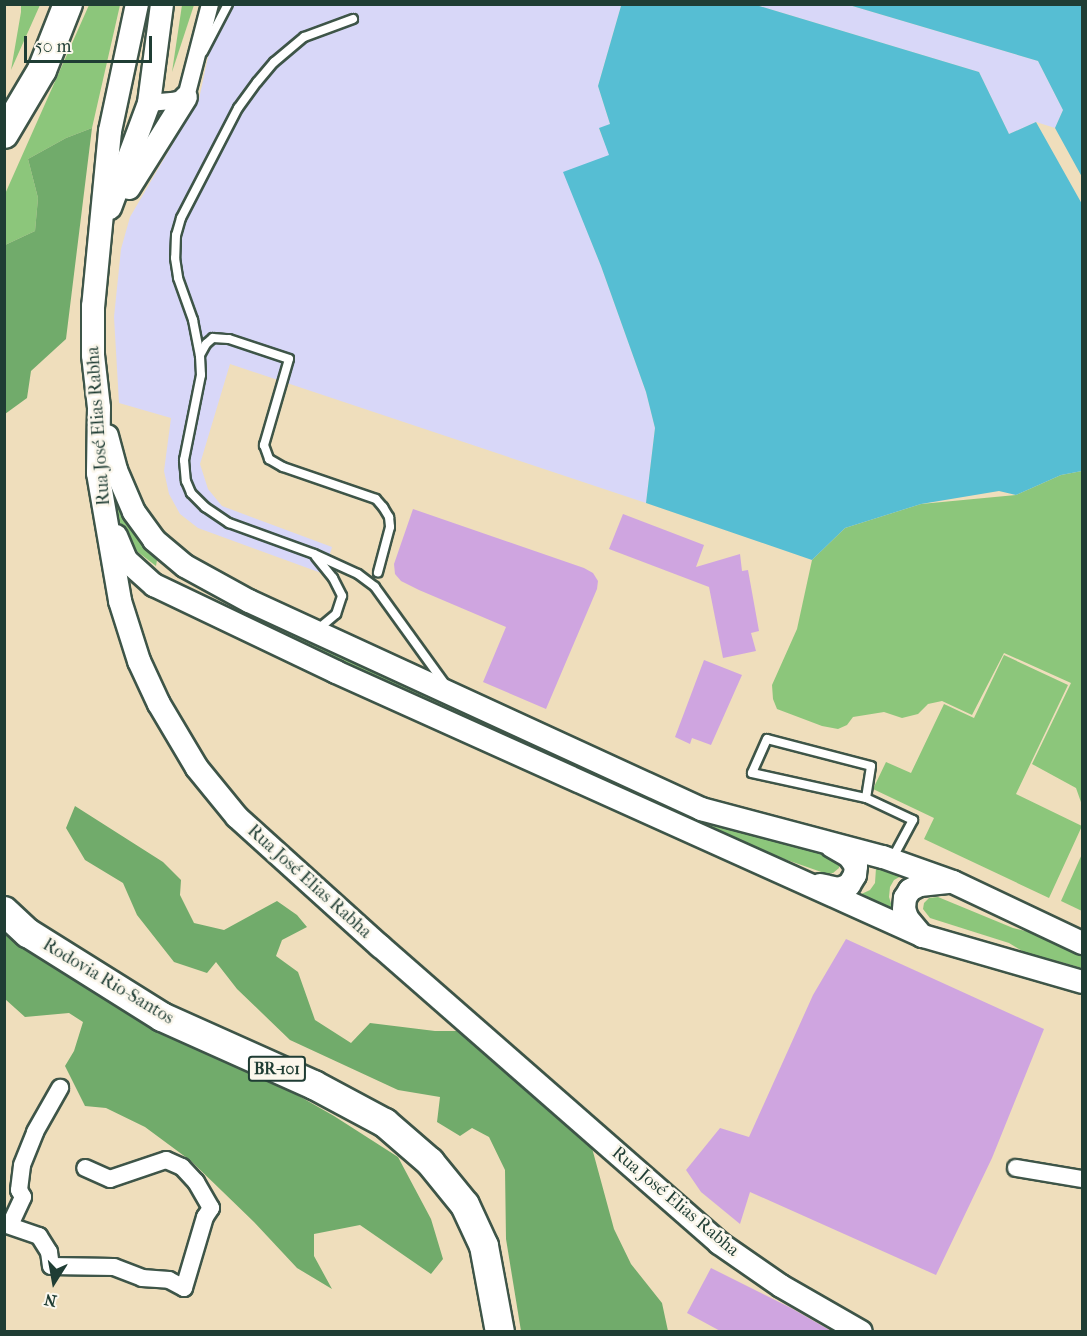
<!DOCTYPE html>
<meta charset="utf-8">
<style>
body{margin:0}
#map{position:relative;width:1087px;height:1336px;overflow:hidden;background:#efdebc;font-family:"IM FELL French Canon",serif}
div>[style]{position:absolute}
[style*='--x']{left:calc(var(--x)*1px);top:calc(var(--y)*1px);width:calc(var(--w)*1px);rotate:calc(var(--a)*1deg)}
.built>*{inset:0;background:#d8d7f8}
.green>*{inset:0;background:#8cc67b}
.forest>*{inset:0;background:#71ab6b}
.water>*{inset:0;background:#56bed3}
.building>*{inset:0;background:#cfa5e0}
.roads{filter:drop-shadow(2px 0 #3e5548) drop-shadow(-2px 0 #3e5548) drop-shadow(0 2px #3e5548) drop-shadow(0 -2px #3e5548)}
.lane>*{height:8px;margin:-4px;padding:0 4px;transform-origin:4px;border-radius:4px;background:#fff}
.street>*{height:16px;margin:-8px;padding:0 8px;transform-origin:8px;border-radius:8px;background:#fff}
.secondary>*{height:22px;margin:-11px;padding:0 11px;transform-origin:11px;border-radius:11px;background:#fff}
.highway>*{height:28px;margin:-14px;padding:0 14px;transform-origin:14px;border-radius:14px;background:#fff}
span{translate:-50% -50%;white-space:nowrap;text-align:center;line-height:1.15;-webkit-text-stroke:5px #fbf7ec;paint-order:stroke}
.shield-label span{padding:2px 4px;background:#fbf7ec;border:2px solid;border-radius:4px;-webkit-text-stroke-width:0}
.shield-label{font-size:16px;color:#1f3d34;font-weight:700}
.street-label{font-size:18px;color:#1f3d34}
.frame{position:absolute;inset:0;border:6px solid #1f3d34;pointer-events:none}
.north{position:absolute;left:24px;top:1252px;width:60px;height:60px;-webkit-text-stroke:4px #fbf7ec;paint-order:stroke;rotate:191deg;font-size:16px;font-weight:700;line-height:24px;text-align:center;color:#1f3d34}
.north::after{content:'';display:block;margin:auto;width:21px;height:27px;background:#1f3d34;clip-path:polygon(50% 0,100% 100%,50% 72%,0 100%)}
.scale{position:absolute;left:24px;top:36px;width:128px;height:27px;box-sizing:border-box;border:3px solid #1f3d34;border-top:0;padding-left:8px;font-size:18px;line-height:21px;white-space:nowrap;color:#1f3d34;-webkit-text-stroke:4px #fbf7ec;paint-order:stroke}
</style>
<div id="map">
<div class="built">
<i style="clip-path:polygon(219px 5px,624px 5px,621px 6px,598px 86px,610px 124px,599px 129px,610px 155px,564px 173px,601px 266px,646px 392px,655px 428px,646px 503px,230px 364px,200px 464px,208px 489px,222px 506px,332px 547px,324px 574px,198px 528px,180px 514px,169px 494px,164px 471px,171px 418px,119px 403px,114px 317px,121px 249px,130px 217px,199px 99px)"></i>
<i style="clip-path:polygon(756px 5px,849px 5px,1038px 61px,1063px 110px,1055px 128px,1036px 122px,1009px 134px,979px 72px)"></i>
</div>
<div class="green">
<i style="clip-path:polygon(21px 5px,40px 5px,11px 70px,21px 12px)"></i>
<i style="clip-path:polygon(89px 5px,120px 5px,92px 128px,66px 138px,28px 159px,38px 198px,35px 231px,5px 245px,5px 194px)"></i>
<i style="clip-path:polygon(182px 5px,194px 5px,172px 72px)"></i>
<i style="clip-path:polygon(1082px 471px,1082px 805px,1076px 788px,1032px 764px,1071px 683px,1004px 653px,972px 715px,942px 701px,928px 704px,918px 714px,902px 718px,884px 712px,853px 717px,847px 725px,838px 729px,822px 726px,777px 709px,773px 699px,772px 685px,797px 629px,812px 560px,845px 528px,921px 504px,1016px 495px,1061px 475px)"></i>
<i style="clip-path:polygon(108px 473px,146px 547px,157px 560px,156px 566px,134px 549px,116px 515px)"></i>
<i style="clip-path:polygon(277px 631px,301px 635px,737px 829px,833px 856px,839px 861px,839px 868px,833px 873px,827px 874px,733px 841px)"></i>
<i style="clip-path:polygon(1004px 655px,1068px 685px,1016px 794px,1082px 826px,1049px 898px,924px 839px,934px 818px,873px 789px,886px 762px,911px 773px,944px 704px,974px 718px)"></i>
<i style="clip-path:polygon(1082px 854px,1082px 911px,1061px 901px)"></i>
<i style="clip-path:polygon(870px 859px,903px 875px,894px 880px,890px 887px,889px 897px,894px 913px,857px 896px,870px 890px,875px 883px,876px 868px)"></i>
<i style="clip-path:polygon(938px 897px,1013px 928px,1054px 938px,1082px 950px,1082px 968px,1024px 952px,1009px 943px,930px 918px,923px 909px,924px 903px,929px 898px)"></i>
</div>
<div class="forest">
<i style="clip-path:polygon(92px 128px,66px 339px,31px 371px,27px 398px,5px 414px,5px 245px,35px 231px,38px 198px,28px 159px,66px 138px)"></i>
<i style="clip-path:polygon(75px 806px,163px 862px,181px 880px,180px 895px,194px 923px,224px 930px,277px 901px,297px 915px,307px 927px,282px 940px,276px 956px,298px 972px,315px 1020px,351px 1043px,370px 1023px,435px 1031px,457px 1031px,589px 1137px,614px 1229px,631px 1264px,662px 1303px,668px 1331px,521px 1331px,506px 1239px,505px 1170px,489px 1137px,472px 1128px,460px 1136px,437px 1122px,440px 1097px,398px 1090px,290px 1040px,237px 989px,216px 962px,207px 973px,174px 962px,137px 915px,123px 883px,85px 860px,66px 828px)"></i>
<i style="clip-path:polygon(5px 935px,26px 942px,243px 1064px,334px 1116px,398px 1157px,431px 1219px,443px 1259px,431px 1274px,360px 1225px,314px 1234px,314px 1256px,332px 1289px,297px 1268px,254px 1222px,191px 1161px,145px 1127px,106px 1108px,85px 1106px,65px 1066px,74px 1051px,83px 1022px,69px 1013px,25px 1017px,5px 999px)"></i>
</div>
<div class="water">
<i style="clip-path:polygon(624px 4px,756px 5px,979px 72px,1009px 134px,1036px 122px,1082px 204px,1082px 471px,1061px 475px,1016px 495px,999px 491px,921px 504px,845px 528px,812px 560px,646px 503px,655px 428px,646px 392px,601px 266px,563px 172px,609px 155px,599px 128px,610px 124px,598px 86px,621px 6px)"></i>
<i style="clip-path:polygon(849px 5px,1082px 5px,1082px 177px,1055px 128px,1063px 110px,1038px 61px)"></i>
</div>
<div class="building">
<i style="clip-path:polygon(413px 509px,584px 568px,593px 573px,598px 581px,597px 589px,546px 709px,483px 682px,506px 627px,419px 590px,401px 581px,395px 574px,394px 564px)"></i>
<i style="clip-path:polygon(623px 514px,704px 545px,696px 567px,740px 554px,742px 571px,748px 570px,759px 631px,751px 633px,756px 651px,723px 658px,709px 587px,609px 549px)"></i>
<i style="clip-path:polygon(704px 660px,742px 675px,711px 745px,692px 738px,690px 744px,675px 737px)"></i>
<i style="clip-path:polygon(846px 939px,1044px 1029px,992px 1158px,936px 1275px,750px 1192px,740px 1224px,701px 1192px,686px 1170px,720px 1128px,749px 1137px,813px 995px)"></i>
<i style="clip-path:polygon(711px 1268px,791px 1308px,833px 1332px,722px 1332px,687px 1313px)"></i>
</div>
<div class="roads">
<div class="lane">
<i style="--x:353;--y:19;--w:52;--a:159.8"></i>
<i style="--x:304;--y:37;--w:39;--a:140"></i>
<i style="--x:274;--y:62;--w:26;--a:130"></i>
<i style="--x:257;--y:82;--w:32;--a:126"></i>
<i style="--x:238;--y:108;--w:124;--a:117.4"></i>
<i style="--x:181;--y:218;--w:18;--a:106"></i>
<i style="--x:176;--y:235;--w:23;--a:92"></i>
<i style="--x:175;--y:258;--w:20;--a:81"></i>
<i style="--x:178;--y:278;--w:45;--a:70.3"></i>
<i style="--x:193;--y:320;--w:37;--a:79"></i>
<i style="--x:200;--y:356;--w:19;--a:87"></i>
<i style="--x:201;--y:375;--w:87;--a:101.3"></i>
<i style="--x:184;--y:460;--w:21;--a:85"></i>
<i style="--x:186;--y:481;--w:13;--a:67"></i>
<i style="--x:191;--y:493;--w:20;--a:45"></i>
<i style="--x:205;--y:507;--w:29;--a:34"></i>
<i style="--x:229;--y:523;--w:90;--a:20"></i>
<i style="--x:314;--y:554;--w:48;--a:24.4"></i>
<i style="--x:358;--y:574;--w:21;--a:37"></i>
<i style="--x:375;--y:587;--w:120;--a:54.2"></i>
<i style="--x:203;--y:52;--w:54;--a:-62.5"></i>
<i style="--x:200;--y:355;--w:13;--a:-61"></i>
<i style="--x:206;--y:344;--w:9;--a:-41"></i>
<i style="--x:213;--y:338;--w:16;--a:4"></i>
<i style="--x:229;--y:339;--w:63;--a:18.4"></i>
<i style="--x:289;--y:359;--w:90;--a:106.2"></i>
<i style="--x:264;--y:445;--w:15;--a:70"></i>
<i style="--x:269;--y:459;--w:16;--a:30"></i>
<i style="--x:283;--y:467;--w:98;--a:19"></i>
<i style="--x:376;--y:499;--w:11;--a:49"></i>
<i style="--x:383;--y:507;--w:12;--a:59"></i>
<i style="--x:389;--y:517;--w:10;--a:84"></i>
<i style="--x:390;--y:527;--w:47;--a:104.9"></i>
<i style="--x:316;--y:557;--w:27;--a:51"></i>
<i style="--x:333;--y:578;--w:20;--a:63"></i>
<i style="--x:342;--y:596;--w:19;--a:108"></i>
<i style="--x:336;--y:614;--w:25;--a:140"></i>
<i style="--x:866;--y:798;--w:32;--a:-81"></i>
<i style="--x:871;--y:766;--w:107;--a:-165.4"></i>
<i style="--x:767;--y:739;--w:37;--a:114"></i>
<i style="--x:752;--y:773;--w:117;--a:12.4"></i>
<i style="--x:866;--y:798;--w:52;--a:25.1"></i>
<i style="--x:913;--y:820;--w:44;--a:118.3"></i>
</div>
<div class="street">
<i style="--x:149;--y:103;--w:25;--a:-5"></i>
<i style="--x:174;--y:101;--w:13;--a:-18"></i>
<i style="--x:186;--y:97;--w:96;--a:-75.5"></i>
<i style="--x:1016;--y:1168;--w:67;--a:9.5"></i>
<i style="--x:4;--y:1224;--w:37;--a:19"></i>
<i style="--x:39;--y:1236;--w:19;--a:58"></i>
<i style="--x:49;--y:1252;--w:14;--a:82"></i>
<i style="--x:51;--y:1266;--w:63;--a:0.9"></i>
<i style="--x:114;--y:1267;--w:30;--a:21"></i>
<i style="--x:142;--y:1278;--w:27;--a:4"></i>
<i style="--x:169;--y:1280;--w:17;--a:28"></i>
<i style="--x:184;--y:1288;--w:74;--a:-73.5"></i>
<i style="--x:205;--y:1217;--w:11;--a:-56"></i>
<i style="--x:211;--y:1208;--w:30;--a:-120"></i>
<i style="--x:196;--y:1182;--w:21;--a:-133"></i>
<i style="--x:182;--y:1167;--w:17;--a:-156"></i>
<i style="--x:166;--y:1160;--w:59;--a:161.3"></i>
<i style="--x:110;--y:1179;--w:27;--a:-156"></i>
<i style="--x:10;--y:1225;--w:31;--a:-65"></i>
<i style="--x:23;--y:1197;--w:8;--a:-120"></i>
<i style="--x:19;--y:1190;--w:25;--a:-83"></i>
<i style="--x:22;--y:1165;--w:35;--a:-68"></i>
<i style="--x:35;--y:1132;--w:51;--a:-60.4"></i>
</div>
<div class="secondary">
<i style="--x:137;--y:4;--w:130;--a:102"></i>
<i style="--x:110;--y:131;--w:176;--a:95.5"></i>
<i style="--x:93;--y:306;--w:49;--a:90"></i>
<i style="--x:93;--y:355;--w:53;--a:83.5"></i>
<i style="--x:99;--y:408;--w:65;--a:90.9"></i>
<i style="--x:98;--y:473;--w:130;--a:80.2"></i>
<i style="--x:120;--y:601;--w:63;--a:72.4"></i>
<i style="--x:139;--y:661;--w:47;--a:65.1"></i>
<i style="--x:159;--y:704;--w:74;--a:59.3"></i>
<i style="--x:197;--y:768;--w:63;--a:50.8"></i>
<i style="--x:237;--y:817;--w:193;--a:42.1"></i>
<i style="--x:380;--y:946;--w:451;--a:41.2"></i>
<i style="--x:719;--y:1243;--w:75;--a:34.7"></i>
<i style="--x:781;--y:1286;--w:92;--a:29.9"></i>
<i style="--x:129;--y:188;--w:107;--a:-57.9"></i>
<i style="--x:110;--y:208;--w:112;--a:-69.6"></i>
<i style="--x:149;--y:103;--w:100;--a:-82.5"></i>
<i style="--x:107;--y:436;--w:35;--a:75"></i>
<i style="--x:116;--y:470;--w:46;--a:66.8"></i>
<i style="--x:134;--y:512;--w:34;--a:54"></i>
<i style="--x:154;--y:540;--w:40;--a:40"></i>
<i style="--x:185;--y:566;--w:73;--a:28.7"></i>
<i style="--x:249;--y:601;--w:498;--a:24.7"></i>
<i style="--x:701;--y:809;--w:188;--a:14.8"></i>
<i style="--x:883;--y:857;--w:74;--a:19.7"></i>
<i style="--x:953;--y:882;--w:143;--a:25.3"></i>
<i style="--x:116;--y:536;--w:26;--a:67"></i>
<i style="--x:126;--y:560;--w:38;--a:42"></i>
<i style="--x:154;--y:585;--w:202;--a:25.5"></i>
<i style="--x:336;--y:672;--w:644;--a:24.22"></i>
<i style="--x:923;--y:936;--w:166;--a:16.1"></i>
<i style="--x:820;--y:885;--w:19;--a:12"></i>
<i style="--x:839;--y:889;--w:11;--a:-22"></i>
<i style="--x:849;--y:885;--w:12;--a:-59"></i>
<i style="--x:855;--y:875;--w:9;--a:-84"></i>
<i style="--x:856;--y:866;--w:12;--a:-125"></i>
<i style="--x:849;--y:856;--w:20;--a:-150"></i>
<i style="--x:922;--y:936;--w:23;--a:-130"></i>
<i style="--x:907;--y:918;--w:9;--a:-108"></i>
<i style="--x:904;--y:909;--w:11;--a:-85"></i>
<i style="--x:905;--y:898;--w:9;--a:-58"></i>
<i style="--x:910;--y:890;--w:11;--a:-27"></i>
<i style="--x:920;--y:885;--w:28;--a:-6"></i>
</div>
<div class="highway">
<i style="--x:4;--y:134;--w:74;--a:-59.3"></i>
<i style="--x:42;--y:70;--w:71;--a:-68.5"></i>
<i style="--x:4;--y:911;--w:33;--a:43"></i>
<i style="--x:28;--y:933;--w:158;--a:32.1"></i>
<i style="--x:162;--y:1017;--w:167;--a:24.1"></i>
<i style="--x:314;--y:1085;--w:81;--a:28.2"></i>
<i style="--x:385;--y:1123;--w:60;--a:40.9"></i>
<i style="--x:430;--y:1162;--w:55;--a:50.9"></i>
<i style="--x:465;--y:1205;--w:45;--a:65.1"></i>
<i style="--x:484;--y:1246;--w:87;--a:79.5"></i>
</div>
</div>
<div class="shield-label">
<span style="left:277px;top:1069px">BR-101</span>
</div>
<div class="street-label">
<span style="left:99px;top:426px;rotate:-94deg">Rua José Elias Rabha</span>
<span style="left:309px;top:882px;rotate:42deg">Rua José Elias Rabha</span>
<span style="left:108px;top:982px;rotate:31deg">Rodovia Rio-Santos</span>
<span style="left:675px;top:1202px;rotate:40deg">Rua José Elias Rabha</span>
</div>
<div class="frame"></div>
<div class="north">N</div>
<div class="scale">50 m</div>
</div>
